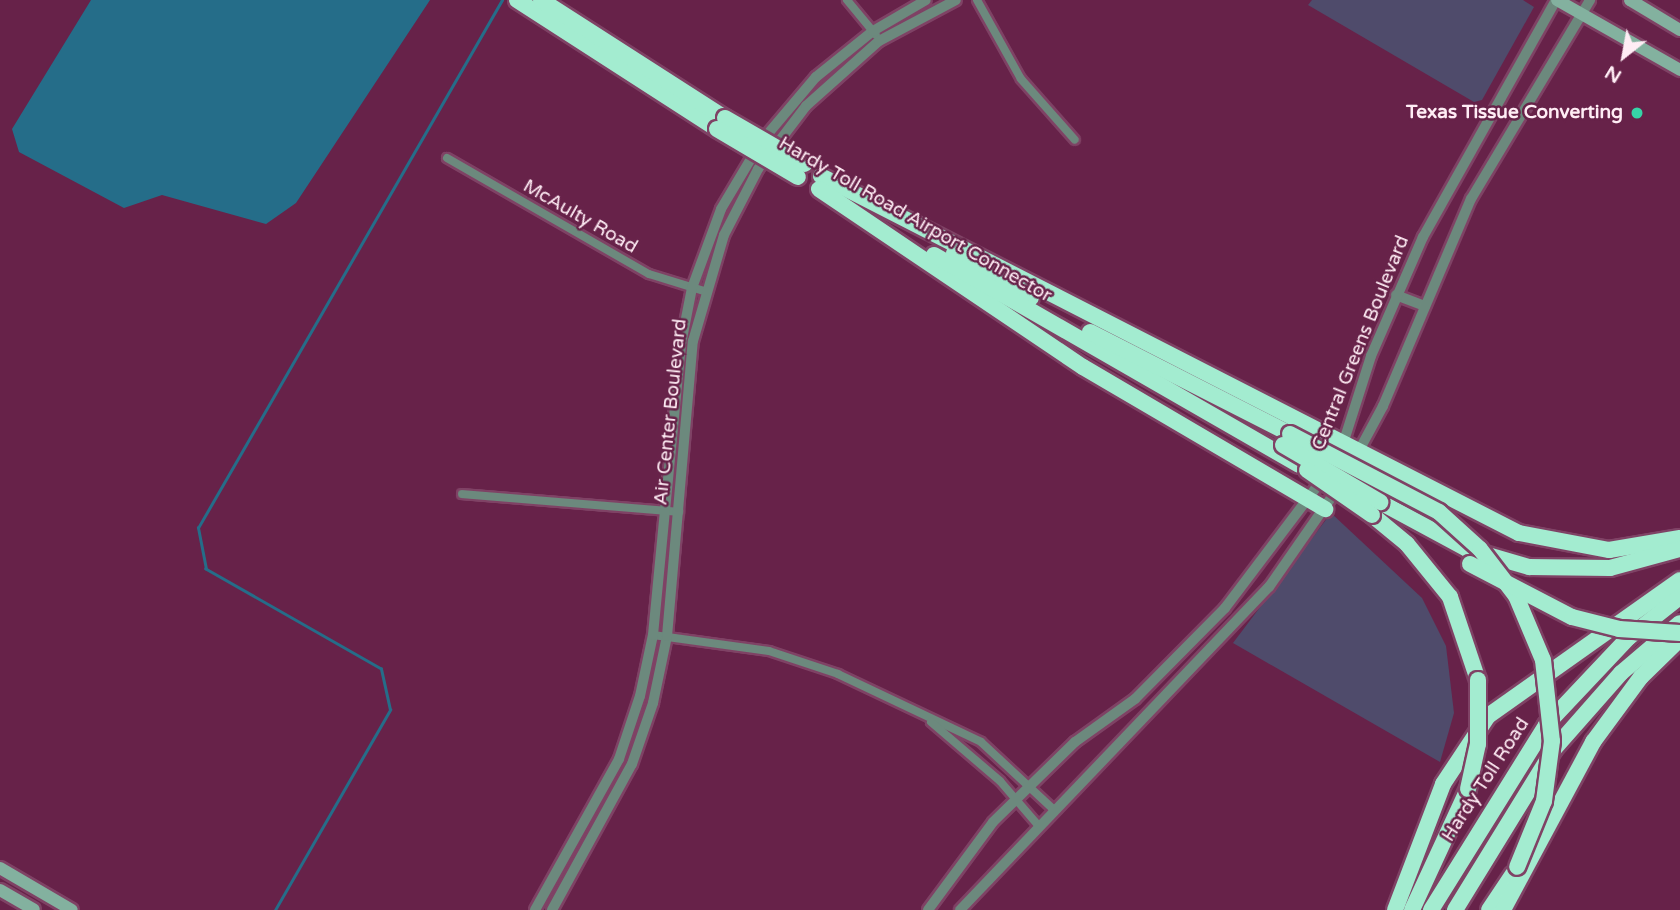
<!DOCTYPE html>
<style>
body{margin:0}
#map{position:relative;width:1680px;height:910px;overflow:hidden;background:#672249;font-family:"Varela Round",sans-serif}
div>[style]{position:absolute}
[style*='--x']{left:calc(var(--x)*1px);top:calc(var(--y)*1px);width:calc(var(--w)*1px);rotate:calc(var(--a)*1deg)}
.green>*{inset:0;background:#4f4b6b}
.water>*{inset:0;background:#256d89}
.stream>*{height:2.5px;margin:-1.25px;padding:0 1.25px;transform-origin:1.25px;border-radius:1.25px;background:#256d89}
.roads{filter:drop-shadow(2px 0 #7f4265) drop-shadow(-2px 0 #7f4265) drop-shadow(0 2px #7f4265) drop-shadow(0 -2px #7f4265)}
.minor>*{height:8px;margin:-4px;padding:0 4px;transform-origin:4px;border-radius:4px;background:#6c897d}
.tertiary>*{height:10px;margin:-5px;padding:0 5px;transform-origin:5px;border-radius:5px;background:#6c897d}
.secondary>*{height:12px;margin:-6px;padding:0 6px;transform-origin:6px;border-radius:6px;background:#83b19f}
.motorway>*{height:16px;margin:-8px;padding:0 8px;transform-origin:8px;border-radius:8px;background:#a3ecd0}
.bridges{filter:drop-shadow(2px 0 #7f4265) drop-shadow(-2px 0 #7f4265) drop-shadow(0 2px #7f4265) drop-shadow(0 -2px #7f4265)}
.motorway-bridge>*{height:16px;margin:-8px;padding:0 8px;transform-origin:8px;border-radius:8px;background:#a3ecd0}
.dots>*{width:19px;height:19px;translate:-50% -50%;box-sizing:border-box;border:4px solid #672249;border-radius:50%}
span{translate:-50% -50%;white-space:nowrap;text-align:center;line-height:1.15;-webkit-text-stroke:5px #672249;paint-order:stroke}
.poi-label{font-size:19px;color:#ffedf5;font-weight:700}
.right{translate:-100% -50%;text-align:right}
.street-label{font-size:19px;color:#ffedf5}
.north{position:absolute;left:1589px;top:21px;width:70px;height:70px;-webkit-text-stroke:5px #672249;paint-order:stroke;rotate:211deg;font-size:19px;font-weight:700;line-height:28px;text-align:center;color:#ffedf5}
.north::after{content:'';display:block;margin:auto;width:24px;height:32px;background:#ffedf5;clip-path:polygon(50% 0,100% 100%,50% 72%,0 100%)}
</style>
<div id="map">
<div class="green">
<i style="clip-path:polygon(1312px 0,1523px 0,1534px 7px,1482px 100px,1474px 102px,1308px 5px)"></i>
<i style="clip-path:polygon(1331px 513px,1422px 598px,1446px 646px,1454px 713px,1440px 762px,1233px 643px)"></i>
</div>
<div class="water">
<i style="clip-path:polygon(91px 0,430px 0,296px 203px,266px 224px,162px 195px,124px 208px,19px 152px,12px 129px)"></i>
</div>
<div class="stream">
<i style="--x:275;--y:910;--w:231;--a:-60.1"></i>
<i style="--x:390;--y:710;--w:42;--a:-102.4"></i>
<i style="--x:381;--y:669;--w:202;--a:-150.3"></i>
<i style="--x:206;--y:569;--w:42;--a:-101"></i>
<i style="--x:198;--y:528;--w:609;--a:-60.07"></i>
</div>
<div class="roads">
<div class="minor">
<i style="--x:847;--y:0;--w:45;--a:50.4"></i>
<i style="--x:977;--y:0;--w:90;--a:60.9"></i>
<i style="--x:1021;--y:79;--w:81;--a:48.5"></i>
<i style="--x:447;--y:158;--w:233;--a:29.9"></i>
<i style="--x:649;--y:274;--w:58;--a:17.2"></i>
<i style="--x:462;--y:494;--w:218;--a:4.7"></i>
<i style="--x:653;--y:635;--w:117;--a:7.9"></i>
<i style="--x:769;--y:651;--w:73;--a:18.4"></i>
<i style="--x:838;--y:674;--w:158;--a:25.4"></i>
<i style="--x:981;--y:742;--w:98;--a:42.9"></i>
<i style="--x:931;--y:722;--w:91;--a:40.5"></i>
<i style="--x:1000;--y:781;--w:57;--a:49.3"></i>
</div>
<div class="tertiary">
<i style="--x:1396;--y:295;--w:31;--a:21"></i>
<i style="--x:1342;--y:447;--w:96;--a:-72.3"></i>
<i style="--x:1371;--y:356;--w:130;--a:-66.4"></i>
<i style="--x:1423;--y:237;--w:272;--a:-60.7"></i>
<i style="--x:1348;--y:471;--w:74;--a:-61.7"></i>
<i style="--x:1383;--y:406;--w:225;--a:-67"></i>
<i style="--x:1471;--y:199;--w:232;--a:-59.1"></i>
<i style="--x:535;--y:910;--w:173;--a:-60.9"></i>
<i style="--x:619;--y:759;--w:66;--a:-71.6"></i>
<i style="--x:640;--y:696;--w:62;--a:-78"></i>
<i style="--x:653;--y:635;--w:292;--a:-84.5"></i>
<i style="--x:681;--y:344;--w:57;--a:-78.9"></i>
<i style="--x:692;--y:288;--w:84;--a:-69.8"></i>
<i style="--x:721;--y:209;--w:78;--a:-59.2"></i>
<i style="--x:761;--y:142;--w:85;--a:-49.8"></i>
<i style="--x:816;--y:77;--w:73;--a:-38.9"></i>
<i style="--x:873;--y:31;--w:61;--a:-30.3"></i>
<i style="--x:552;--y:910;--w:166;--a:-61.3"></i>
<i style="--x:632;--y:764;--w:65;--a:-71"></i>
<i style="--x:653;--y:703;--w:68;--a:-78.2"></i>
<i style="--x:667;--y:636;--w:296;--a:-85"></i>
<i style="--x:693;--y:341;--w:110;--a:-73.7"></i>
<i style="--x:724;--y:235;--w:74;--a:-62.7"></i>
<i style="--x:758;--y:169;--w:79;--a:-52.7"></i>
<i style="--x:806;--y:106;--w:98;--a:-41.7"></i>
<i style="--x:879;--y:41;--w:87;--a:-28"></i>
<i style="--x:928;--y:910;--w:109;--a:-53.5"></i>
<i style="--x:993;--y:822;--w:115;--a:-44.3"></i>
<i style="--x:1075;--y:742;--w:74;--a:-35.6"></i>
<i style="--x:1135;--y:699;--w:128;--a:-45.3"></i>
<i style="--x:1225;--y:608;--w:166;--a:-52.9"></i>
<i style="--x:960;--y:910;--w:447;--a:-46.3"></i>
<i style="--x:1269;--y:587;--w:124;--a:-55.2"></i>
</div>
<div class="secondary">
<i style="--x:1557;--y:0;--w:142;--a:29.6"></i>
<i style="--x:1630;--y:0;--w:58;--a:31"></i>
<i style="--x:0;--y:868;--w:83;--a:30.3"></i>
<i style="--x:0;--y:890;--w:39;--a:30"></i>
</div>
<div class="motorway">
<i style="--x:517;--y:0;--w:238;--a:32.8"></i>
<i style="--x:541;--y:0;--w:219;--a:32.7"></i>
<i style="--x:821;--y:176;--w:784;--a:27.09"></i>
<i style="--x:1519;--y:533;--w:92;--a:10.7"></i>
<i style="--x:1609;--y:550;--w:72;--a:-9.6"></i>
<i style="--x:819;--y:189;--w:318;--a:34"></i>
<i style="--x:1083;--y:367;--w:281;--a:30.4"></i>
<i style="--x:954;--y:253;--w:89;--a:30.3"></i>
<i style="--x:934;--y:255;--w:421;--a:29.9"></i>
<i style="--x:1090;--y:332;--w:225;--a:27"></i>
<i style="--x:1380;--y:502;--w:99;--a:28.4"></i>
<i style="--x:1467;--y:549;--w:65;--a:16.2"></i>
<i style="--x:1529;--y:567;--w:81;--a:0.7"></i>
<i style="--x:1610;--y:568;--w:73;--a:-15.2"></i>
<i style="--x:1372;--y:515;--w:45;--a:39.6"></i>
<i style="--x:1407;--y:544;--w:68;--a:50.9"></i>
<i style="--x:1450;--y:597;--w:88;--a:71.4"></i>
<i style="--x:1395;--y:910;--w:135;--a:-69.1"></i>
<i style="--x:1443;--y:784;--w:82;--a:-56.5"></i>
<i style="--x:1488;--y:716;--w:235;--a:-35.3"></i>
<i style="--x:1412;--y:910;--w:133;--a:-65.2"></i>
<i style="--x:1431;--y:910;--w:218;--a:-58.1"></i>
<i style="--x:1546;--y:725;--w:120;--a:-46.7"></i>
<i style="--x:1628;--y:638;--w:66;--a:-38.3"></i>
<i style="--x:1455;--y:910;--w:189;--a:-58.4"></i>
<i style="--x:1554;--y:749;--w:101;--a:-48.6"></i>
<i style="--x:1621;--y:673;--w:77;--a:-40.3"></i>
<i style="--x:1489;--y:910;--w:43;--a:-56.3"></i>
<i style="--x:1503;--y:910;--w:191;--a:-61.8"></i>
<i style="--x:1593;--y:742;--w:81;--a:-53.6"></i>
<i style="--x:1641;--y:677;--w:54;--a:-44.3"></i>
</div>
</div>
<div class="bridges">
<div class="motorway-bridge">
<i style="--x:725;--y:118;--w:92;--a:29.9"></i>
<i style="--x:717;--y:129;--w:94;--a:30.7"></i>
<i style="--x:1290;--y:434;--w:168;--a:27.6"></i>
<i style="--x:1439;--y:512;--w:55;--a:42.1"></i>
<i style="--x:1480;--y:549;--w:59;--a:52.5"></i>
<i style="--x:1516;--y:596;--w:69;--a:67.1"></i>
<i style="--x:1543;--y:660;--w:81;--a:83.7"></i>
<i style="--x:1552;--y:741;--w:61;--a:97.6"></i>
<i style="--x:1544;--y:801;--w:71;--a:112.2"></i>
<i style="--x:1283;--y:445;--w:113;--a:30.4"></i>
<i style="--x:1307;--y:470;--w:79;--a:34.7"></i>
<i style="--x:1470;--y:564;--w:115;--a:27.5"></i>
<i style="--x:1572;--y:617;--w:49;--a:14.3"></i>
<i style="--x:1619;--y:629;--w:61;--a:3.8"></i>
<i style="--x:1468;--y:789;--w:46;--a:-77.5"></i>
<i style="--x:1478;--y:744;--w:64;--a:-90"></i>
</div>
</div>
<div class="dots">
<i style="left:1637px;top:113px;background:#36d4a7"></i>
</div>
<div class="poi-label">
<span class="right" style="left:1623px;top:113px">Texas Tissue Converting</span>
</div>
<div class="street-label">
<span style="left:580px;top:217px;rotate:30deg">McAulty Road</span>
<span style="left:915px;top:220px;rotate:30deg">Hardy Toll Road Airport Connector</span>
<span style="left:1361px;top:343px;rotate:-68deg">Central Greens Boulevard</span>
<span style="left:671px;top:412px;rotate:-84deg">Air Center Boulevard</span>
<span style="left:1486px;top:780px;rotate:-57deg">Hardy Toll Road</span>
</div>
<div class="north">N</div>
</div>
